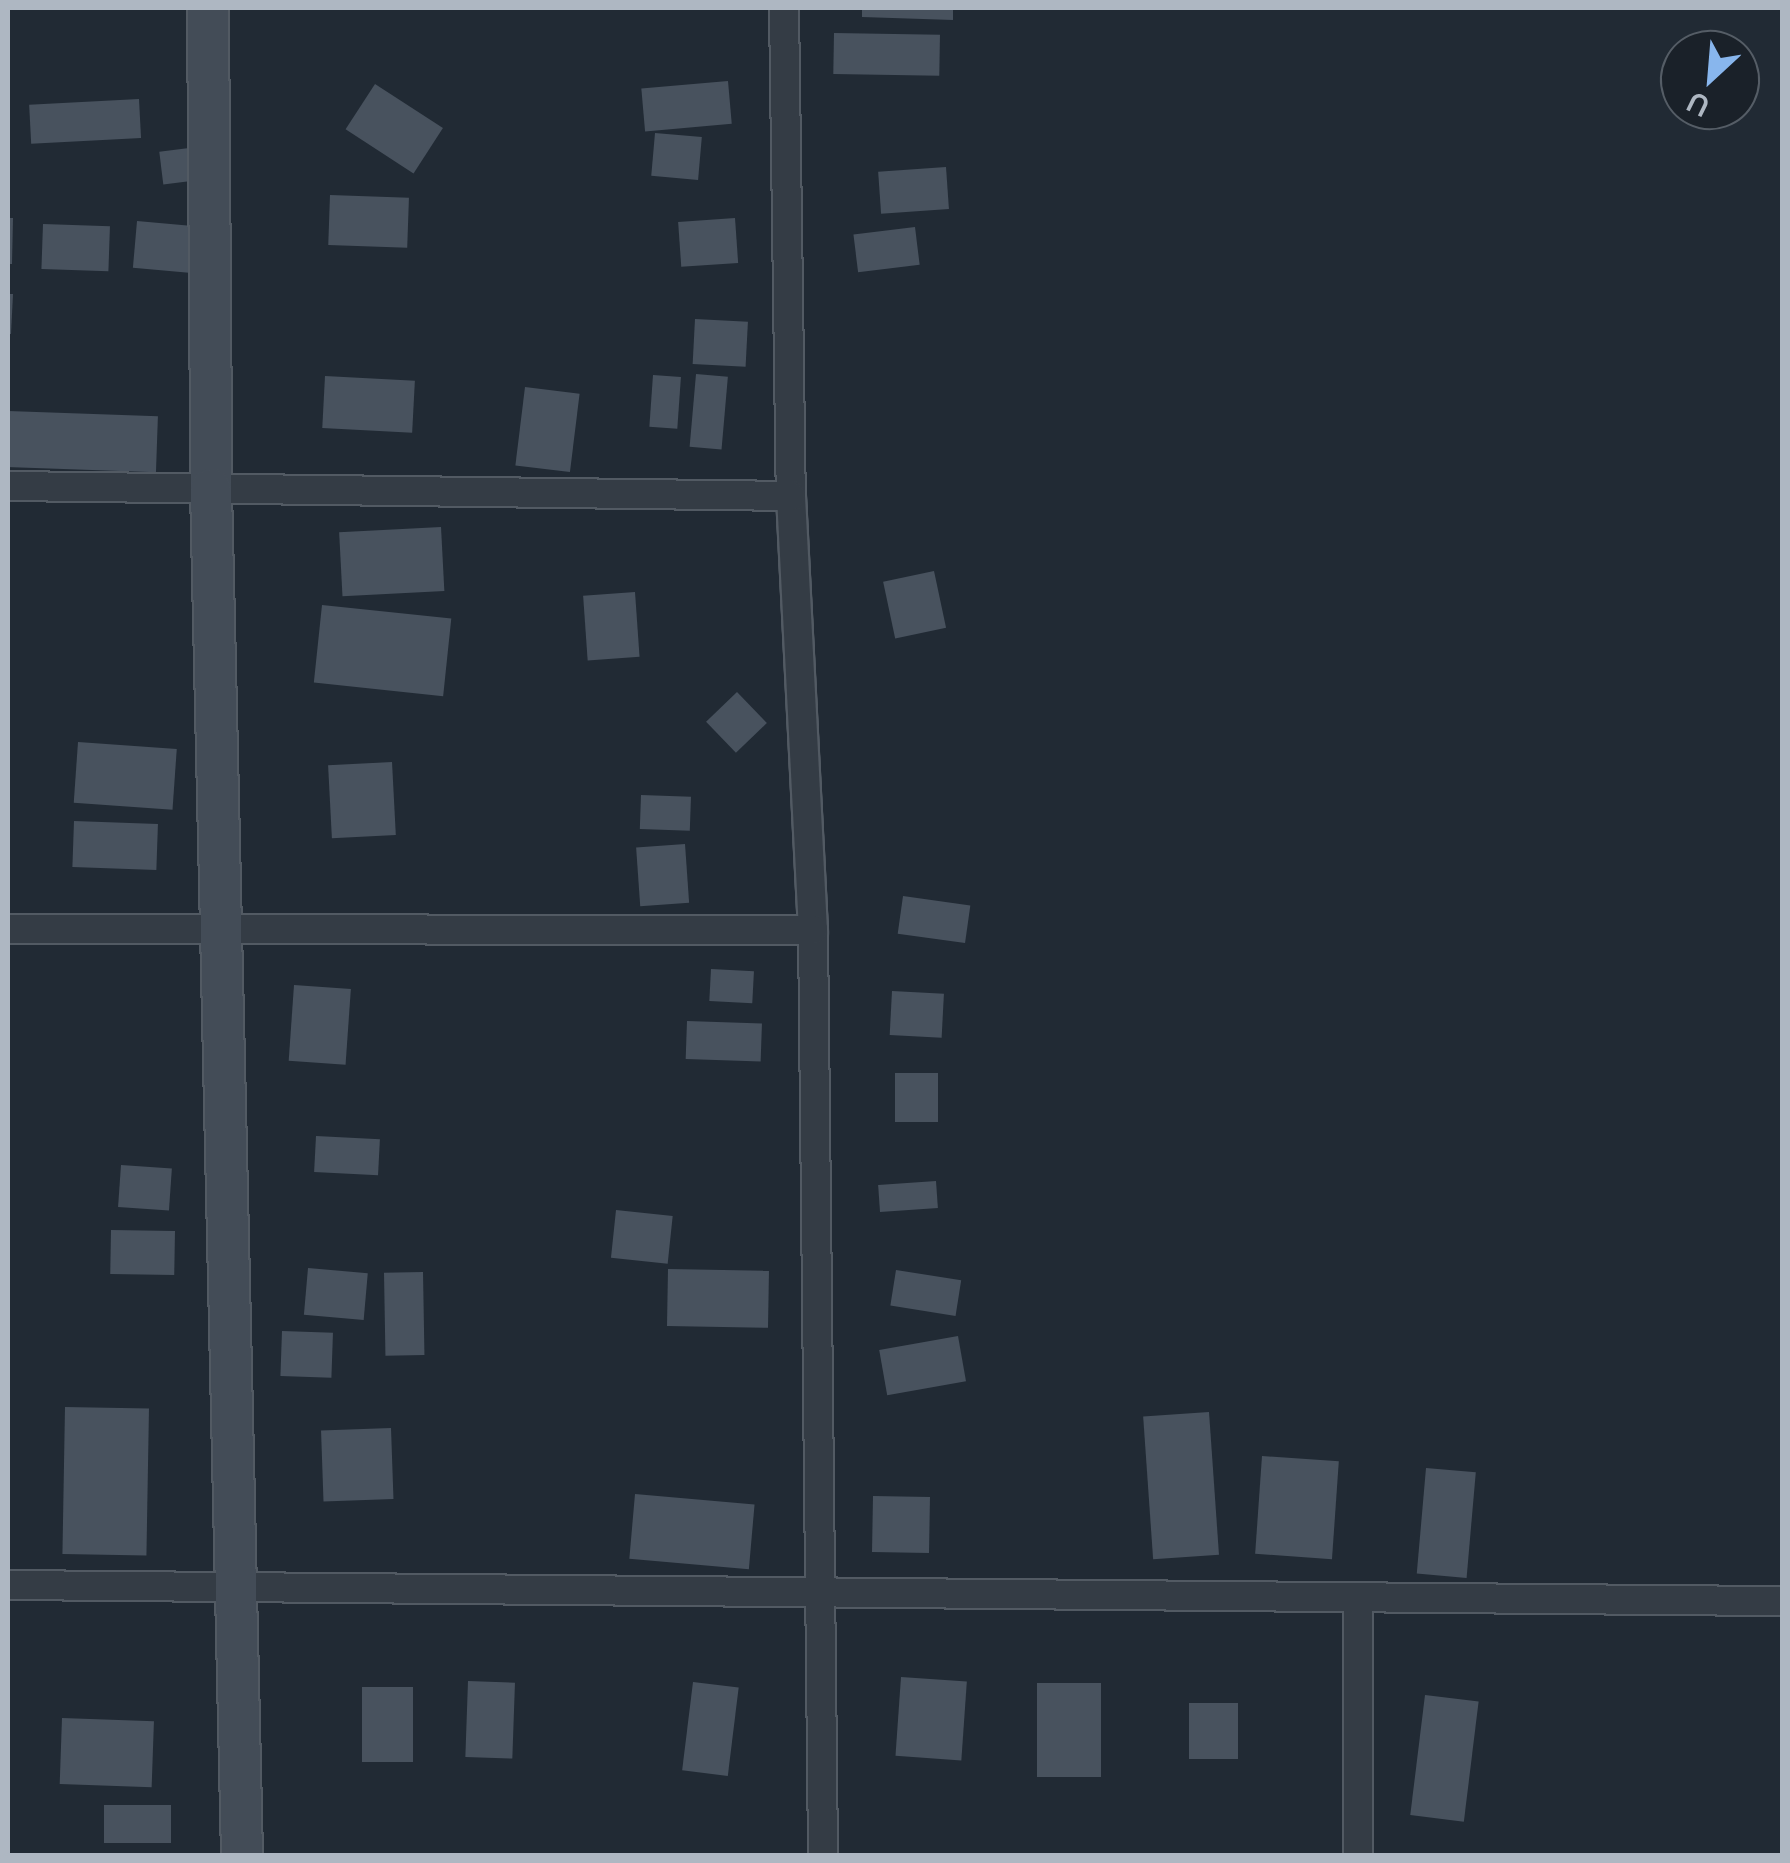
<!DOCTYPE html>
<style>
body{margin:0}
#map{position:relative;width:1790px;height:1863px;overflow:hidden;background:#212a34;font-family:Lato,sans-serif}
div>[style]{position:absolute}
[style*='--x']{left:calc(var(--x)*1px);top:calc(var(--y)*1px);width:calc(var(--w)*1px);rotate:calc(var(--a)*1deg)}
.building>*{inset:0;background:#48525e;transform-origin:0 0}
.roads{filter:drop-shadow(2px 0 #525a63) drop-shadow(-2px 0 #525a63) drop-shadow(0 2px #525a63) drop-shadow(0 -2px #525a63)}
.street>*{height:28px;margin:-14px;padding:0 14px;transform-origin:14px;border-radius:14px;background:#343c45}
.secondary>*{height:40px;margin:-20px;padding:0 20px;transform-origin:20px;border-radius:20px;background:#434c57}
span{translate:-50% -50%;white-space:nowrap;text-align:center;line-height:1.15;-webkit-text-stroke:8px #1a2129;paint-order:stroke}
.frame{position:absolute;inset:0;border:10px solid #aeb7c2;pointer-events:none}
.north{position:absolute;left:1660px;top:30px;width:100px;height:100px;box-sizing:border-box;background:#1a2129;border:2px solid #555d66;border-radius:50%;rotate:206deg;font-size:28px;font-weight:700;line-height:40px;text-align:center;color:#aeb7c2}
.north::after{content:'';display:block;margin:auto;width:35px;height:45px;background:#88b6ed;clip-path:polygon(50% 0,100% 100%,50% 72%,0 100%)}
</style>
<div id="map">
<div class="building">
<i style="clip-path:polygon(862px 8px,953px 8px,953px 20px,862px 17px)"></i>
<i style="left:834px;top:33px;width:106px;height:41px;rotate:1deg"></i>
<i style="left:728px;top:81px;width:43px;height:87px;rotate:85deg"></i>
<i style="left:375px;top:84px;width:81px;height:54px;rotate:33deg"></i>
<i style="left:139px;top:99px;width:39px;height:110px;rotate:87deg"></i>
<i style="left:655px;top:133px;width:47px;height:43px;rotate:5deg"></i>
<i style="left:197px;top:147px;width:33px;height:38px;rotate:83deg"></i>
<i style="left:946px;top:167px;width:42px;height:68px;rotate:86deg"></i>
<i style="left:330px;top:195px;width:79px;height:50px;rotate:2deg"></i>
<i style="clip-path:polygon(8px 218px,13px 218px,12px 264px,8px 264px)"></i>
<i style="left:735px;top:218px;width:45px;height:57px;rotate:86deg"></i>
<i style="left:137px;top:221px;width:56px;height:47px;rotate:5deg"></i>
<i style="left:43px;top:224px;width:67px;height:45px;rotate:2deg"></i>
<i style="left:915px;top:227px;width:38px;height:62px;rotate:83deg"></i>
<i style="clip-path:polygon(8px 294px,13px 294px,11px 334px,8px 334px)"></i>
<i style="left:695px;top:319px;width:53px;height:45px;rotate:3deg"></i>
<i style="left:696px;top:374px;width:32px;height:73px;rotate:5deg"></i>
<i style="left:653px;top:375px;width:28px;height:52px;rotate:4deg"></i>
<i style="left:325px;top:376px;width:90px;height:52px;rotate:3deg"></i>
<i style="left:525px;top:387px;width:55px;height:79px;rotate:7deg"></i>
<i style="left:8px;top:411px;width:150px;height:56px;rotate:2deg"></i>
<i style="left:441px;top:527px;width:64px;height:102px;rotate:87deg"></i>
<i style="left:934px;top:571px;width:58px;height:52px;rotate:78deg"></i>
<i style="left:635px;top:592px;width:65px;height:52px;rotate:86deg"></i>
<i style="left:322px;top:605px;width:130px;height:78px;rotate:6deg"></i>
<i style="left:737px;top:692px;width:43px;height:43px;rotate:46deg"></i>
<i style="left:78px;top:742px;width:99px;height:61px;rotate:4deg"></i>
<i style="left:392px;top:762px;width:73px;height:64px;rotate:87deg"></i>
<i style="left:641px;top:795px;width:50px;height:34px;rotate:2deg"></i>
<i style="left:74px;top:821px;width:84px;height:46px;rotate:2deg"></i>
<i style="left:685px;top:844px;width:59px;height:49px;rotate:86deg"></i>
<i style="left:903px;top:896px;width:68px;height:38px;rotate:8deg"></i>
<i style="left:711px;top:969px;width:43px;height:32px;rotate:3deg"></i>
<i style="left:294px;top:985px;width:57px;height:76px;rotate:4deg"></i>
<i style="left:892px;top:991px;width:52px;height:44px;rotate:3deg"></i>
<i style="left:687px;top:1021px;width:75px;height:38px;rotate:2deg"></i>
<i style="left:895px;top:1073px;width:43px;height:49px"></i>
<i style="left:316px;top:1136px;width:64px;height:36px;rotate:3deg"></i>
<i style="left:121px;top:1165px;width:51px;height:42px;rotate:4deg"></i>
<i style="left:936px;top:1181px;width:27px;height:58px;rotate:86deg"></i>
<i style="left:616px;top:1210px;width:57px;height:48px;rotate:6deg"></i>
<i style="left:111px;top:1230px;width:64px;height:44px;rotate:1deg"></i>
<i style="left:308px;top:1268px;width:60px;height:47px;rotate:5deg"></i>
<i style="left:668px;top:1269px;width:101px;height:57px;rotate:1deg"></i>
<i style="left:896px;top:1270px;width:66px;height:36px;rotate:9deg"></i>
<i style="left:423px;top:1272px;width:83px;height:39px;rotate:89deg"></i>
<i style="left:282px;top:1331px;width:51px;height:45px;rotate:2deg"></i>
<i style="left:958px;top:1336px;width:46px;height:80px;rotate:80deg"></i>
<i style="left:65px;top:1407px;width:84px;height:147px;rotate:1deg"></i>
<i style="left:1209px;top:1412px;width:143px;height:66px;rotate:86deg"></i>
<i style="left:391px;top:1428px;width:71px;height:70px;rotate:88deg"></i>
<i style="left:1262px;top:1456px;width:77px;height:98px;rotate:4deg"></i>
<i style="left:1426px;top:1468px;width:50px;height:106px;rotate:5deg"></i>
<i style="left:635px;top:1494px;width:120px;height:65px;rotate:5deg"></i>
<i style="left:873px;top:1496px;width:57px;height:56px;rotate:1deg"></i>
<i style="left:901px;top:1677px;width:66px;height:79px;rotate:4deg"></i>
<i style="left:468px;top:1681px;width:47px;height:76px;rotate:2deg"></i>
<i style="left:693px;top:1682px;width:46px;height:89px;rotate:7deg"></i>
<i style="left:1037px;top:1683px;width:64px;height:94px"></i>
<i style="left:362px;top:1687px;width:51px;height:75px"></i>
<i style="left:1425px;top:1695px;width:54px;height:121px;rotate:7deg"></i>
<i style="left:1189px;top:1703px;width:49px;height:56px"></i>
<i style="left:62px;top:1718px;width:92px;height:66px;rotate:2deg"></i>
<i style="left:104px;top:1805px;width:67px;height:38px"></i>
</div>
<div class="roads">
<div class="street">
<i style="--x:784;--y:8;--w:488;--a:89.2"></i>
<i style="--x:791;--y:496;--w:435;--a:87.1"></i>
<i style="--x:813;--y:930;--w:926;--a:89.38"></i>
<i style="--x:8;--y:486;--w:783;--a:0.73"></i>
<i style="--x:8;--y:929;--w:805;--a:0.07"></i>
<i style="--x:8;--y:1585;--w:1774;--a:0.52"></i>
<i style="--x:1358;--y:1856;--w:255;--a:-90"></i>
</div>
<div class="secondary">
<i style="--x:208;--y:8;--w:481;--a:89.6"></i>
<i style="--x:211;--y:489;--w:1367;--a:88.7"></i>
</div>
</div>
<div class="frame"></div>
<div class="north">U</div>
</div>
